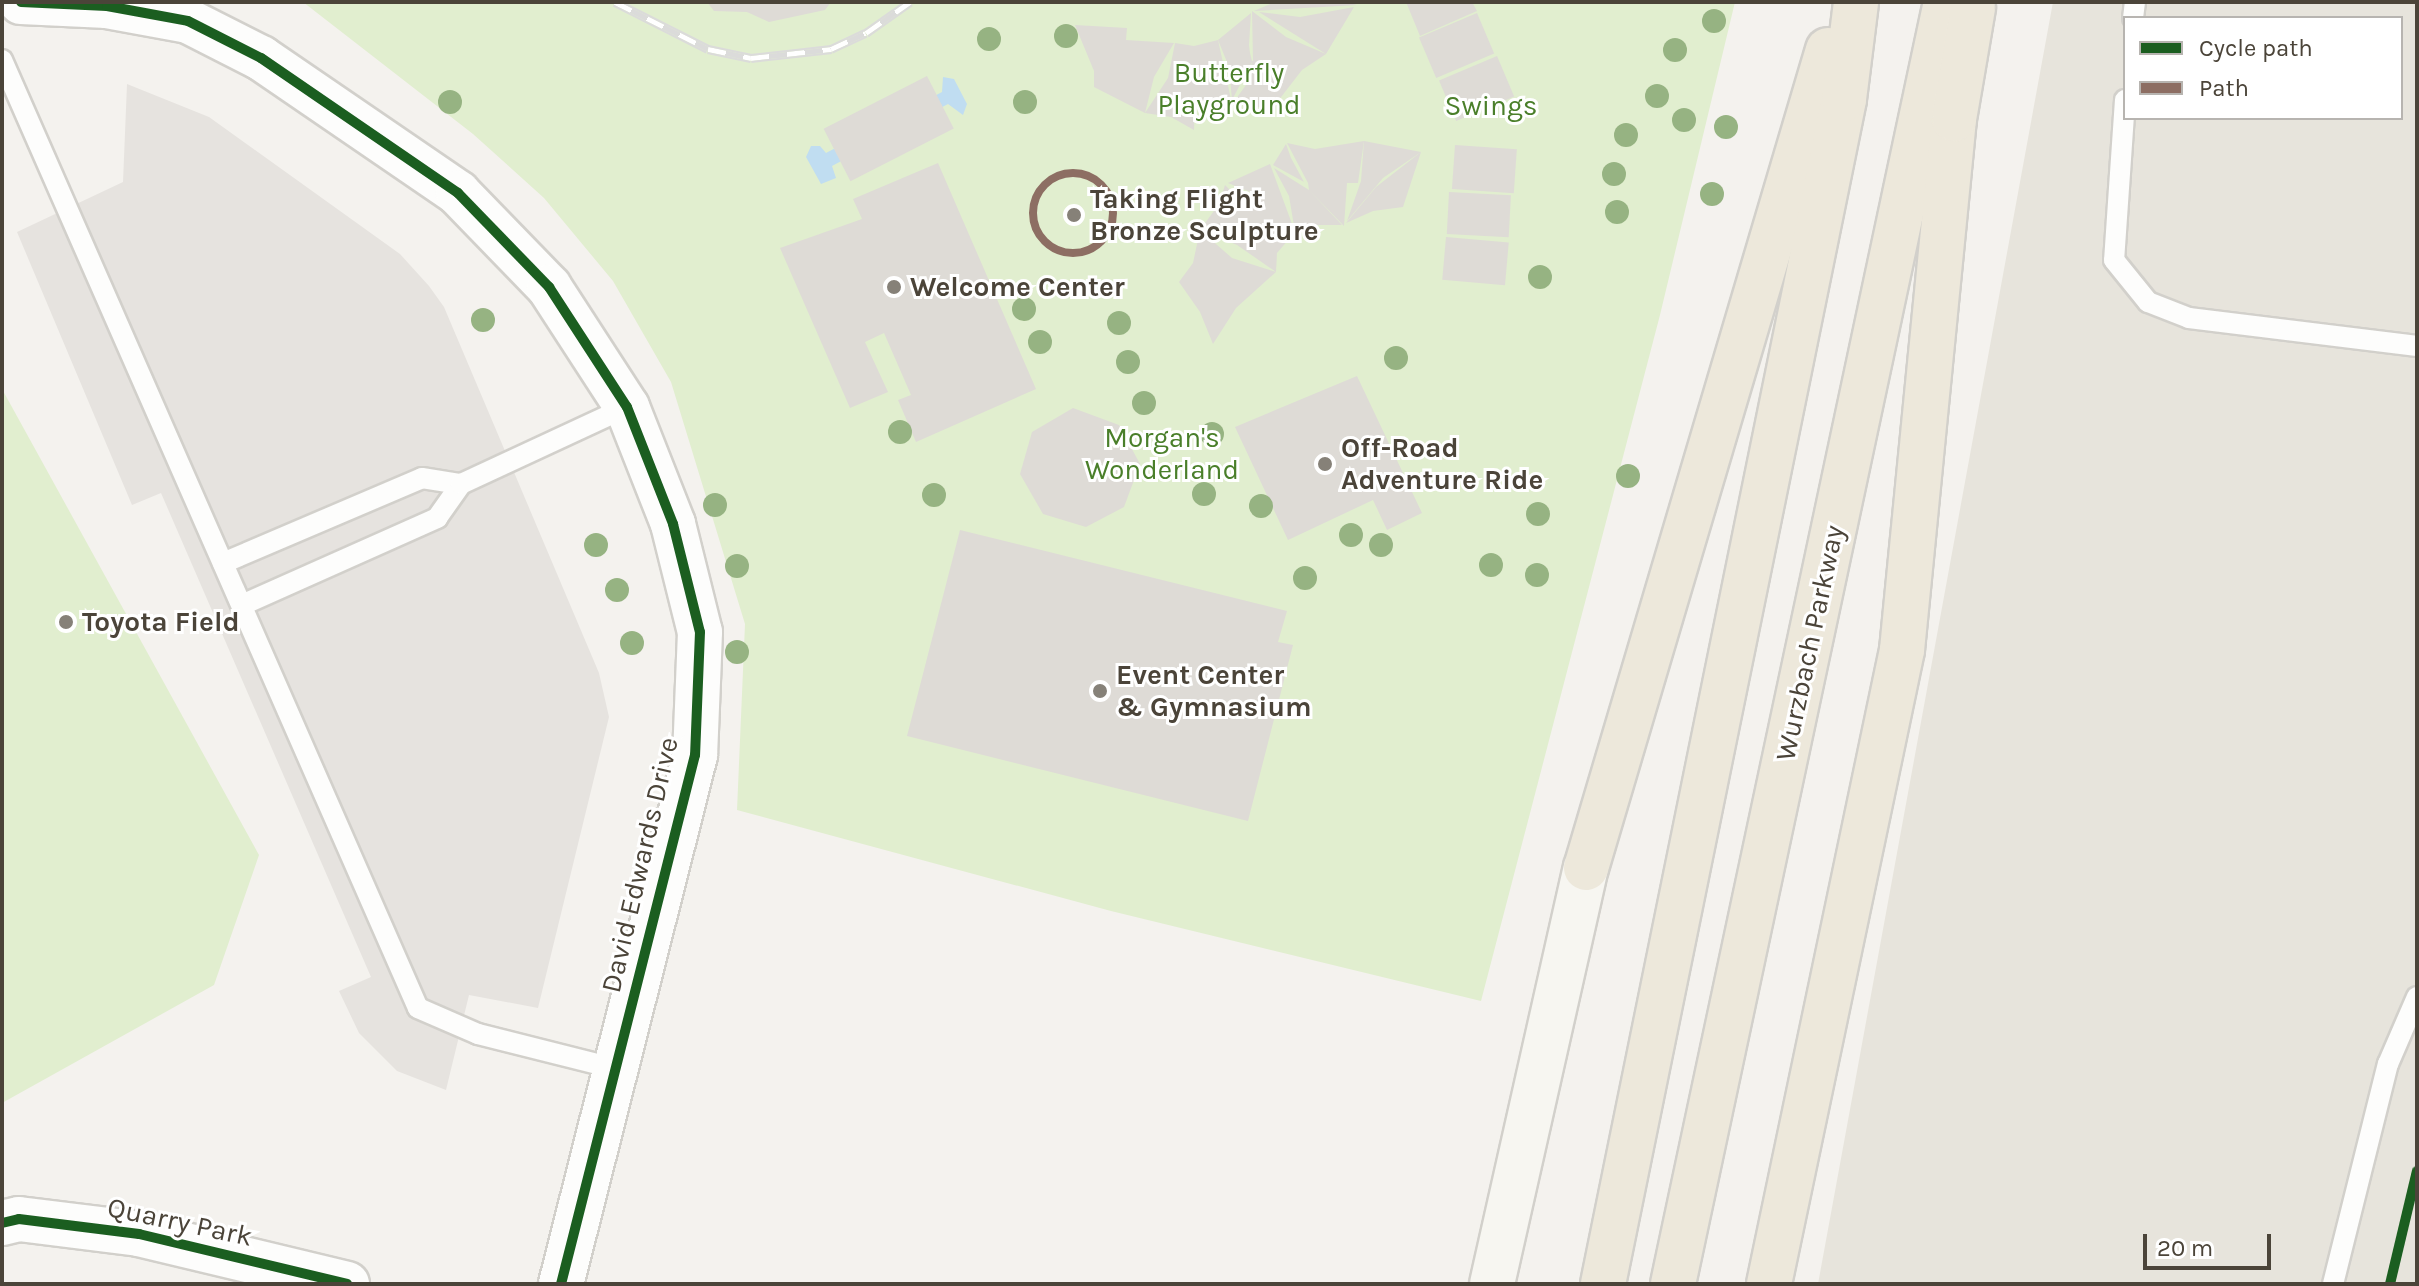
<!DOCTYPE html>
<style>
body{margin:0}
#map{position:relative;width:2419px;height:1286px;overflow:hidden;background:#f4f2ee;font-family:Karla,sans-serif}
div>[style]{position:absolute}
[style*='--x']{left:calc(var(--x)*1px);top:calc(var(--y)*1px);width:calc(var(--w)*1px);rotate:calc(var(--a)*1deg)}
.residential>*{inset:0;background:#e7e4dc}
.green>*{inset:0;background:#e1eecf}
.parking>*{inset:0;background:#e6e3df}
.water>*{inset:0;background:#c0ddf1}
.building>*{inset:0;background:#dedbd6;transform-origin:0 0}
.roads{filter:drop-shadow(2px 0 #d2d0cb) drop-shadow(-2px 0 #d2d0cb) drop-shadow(0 2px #d2d0cb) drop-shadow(0 -2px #d2d0cb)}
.service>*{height:20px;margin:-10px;padding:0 10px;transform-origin:10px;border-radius:10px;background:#fdfdfc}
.tertiary>*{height:44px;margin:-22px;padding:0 22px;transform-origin:22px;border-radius:22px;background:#fdfdfc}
.secondary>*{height:44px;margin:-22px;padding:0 22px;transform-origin:22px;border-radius:22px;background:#f7f6f1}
.motorway>*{height:44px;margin:-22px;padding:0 22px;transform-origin:22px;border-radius:22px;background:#ede8db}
.rail>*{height:9px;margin-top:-4.5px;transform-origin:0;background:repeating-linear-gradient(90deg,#fff 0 18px,#dbdbda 0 36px);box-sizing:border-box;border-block:2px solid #dbdbda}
.quiet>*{height:8px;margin-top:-4px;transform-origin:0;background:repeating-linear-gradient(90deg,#8d6e63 0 16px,transparent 0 24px)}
.quiet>.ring{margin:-4px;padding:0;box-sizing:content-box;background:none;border:8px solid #8d6e63;border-radius:50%}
.cycleway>*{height:10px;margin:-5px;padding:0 5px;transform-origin:5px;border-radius:5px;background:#1b5e20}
.trees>*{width:24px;height:24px;margin:-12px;border-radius:50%;background:#96b382}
.dots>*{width:22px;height:22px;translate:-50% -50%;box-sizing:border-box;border:4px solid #fff;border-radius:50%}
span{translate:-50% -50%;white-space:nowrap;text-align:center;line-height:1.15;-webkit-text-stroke:6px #fff;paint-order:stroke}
.park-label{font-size:28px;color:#4a7f2a}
.poi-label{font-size:28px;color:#4b4439;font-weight:700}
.left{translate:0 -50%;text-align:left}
.street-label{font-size:28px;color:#4b4439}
.frame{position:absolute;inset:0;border:4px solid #4b4439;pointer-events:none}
.legend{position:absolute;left:2123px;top:16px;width:280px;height:104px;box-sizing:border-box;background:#fff;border:2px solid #b7b4b0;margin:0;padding:10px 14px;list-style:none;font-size:24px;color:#4b4439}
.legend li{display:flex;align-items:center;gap:16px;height:40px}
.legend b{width:40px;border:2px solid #b7b4b0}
.scale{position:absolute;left:2143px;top:1234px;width:128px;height:36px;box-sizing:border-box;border:4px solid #4b4439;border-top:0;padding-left:10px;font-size:24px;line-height:28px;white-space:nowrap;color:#4b4439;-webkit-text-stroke:6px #fff;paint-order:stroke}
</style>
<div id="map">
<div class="residential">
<i style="clip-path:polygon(evenodd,2053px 2px,2417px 2px,2417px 1284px,1818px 1284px,2053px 2px,2125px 18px,2401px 18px,2401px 118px,2125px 118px,2125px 18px)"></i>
</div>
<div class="green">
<i style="clip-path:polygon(303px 2px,1735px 2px,1660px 315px,1481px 1001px,1111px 911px,737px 810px,745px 624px,671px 382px,613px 281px,544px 198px,473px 134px)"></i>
<i style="clip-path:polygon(2px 389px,259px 855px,214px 985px,2px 1103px)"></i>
</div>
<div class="parking">
<i style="clip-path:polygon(127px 84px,209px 117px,400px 254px,429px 286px,444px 307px,599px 673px,609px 717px,538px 1008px,469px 995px,446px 1090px,397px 1071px,359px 1033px,339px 991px,371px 977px,161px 493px,132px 505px,17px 232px,123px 182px)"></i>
</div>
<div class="water">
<i style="clip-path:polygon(943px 77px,954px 79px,967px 104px,963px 115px,948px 104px,832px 166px,836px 178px,821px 184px,806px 157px,811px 146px,820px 146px,826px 153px,942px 92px)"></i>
</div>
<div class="building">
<i style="clip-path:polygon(707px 2px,831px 2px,825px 10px,769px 22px,747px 12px,714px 11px)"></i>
<i style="clip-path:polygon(1275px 2px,1345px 2px,1357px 5px,1254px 11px)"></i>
<i style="clip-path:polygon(1406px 2px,1472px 2px,1477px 11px,1420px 36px)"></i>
<i style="clip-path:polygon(1354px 7px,1326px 54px,1302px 70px,1271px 110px,1253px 62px,1271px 109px,1233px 103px,1246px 85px,1252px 62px,1232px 100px,1229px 67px,1218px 40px,1251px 13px,1249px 45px,1250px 53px,1252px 61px,1253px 61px,1252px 11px,1286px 37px,1326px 54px,1259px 12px,1300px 17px)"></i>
<i style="left:1477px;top:13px;width:44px;height:63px;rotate:67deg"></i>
<i style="clip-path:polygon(1075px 25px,1127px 28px,1126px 40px,1174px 43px,1154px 77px,1145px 113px,1168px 78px,1175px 43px,1194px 46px,1218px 40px,1232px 104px,1195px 103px,1194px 130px,1171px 117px,1145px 113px,1094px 87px,1094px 71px)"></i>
<i style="left:1497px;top:56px;width:44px;height:63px;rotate:67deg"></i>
<i style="left:927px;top:76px;width:59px;height:116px;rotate:63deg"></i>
<i style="clip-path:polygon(1364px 141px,1421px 152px,1383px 178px,1347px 221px,1361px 181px)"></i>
<i style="clip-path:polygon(1364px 141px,1358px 183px,1347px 183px,1344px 226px,1309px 190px,1342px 225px,1316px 225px,1295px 232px,1289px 196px,1274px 168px,1309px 190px,1308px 183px,1287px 143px,1315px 149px)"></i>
<i style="clip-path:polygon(1286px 144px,1291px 158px,1304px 182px,1273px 165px)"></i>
<i style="left:1455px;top:145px;width:62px;height:44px;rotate:4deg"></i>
<i style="clip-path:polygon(1421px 152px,1403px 207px,1373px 211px,1346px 223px,1376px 187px)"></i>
<i style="clip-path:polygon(938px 163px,1036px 389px,916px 442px,898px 400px,911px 395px,884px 333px,865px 342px,888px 392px,850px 408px,780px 248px,862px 219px,853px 199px)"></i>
<i style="clip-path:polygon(1270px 164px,1295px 232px,1277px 253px,1276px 272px,1236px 308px,1213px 344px,1200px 312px,1179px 282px,1193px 263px,1200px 230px,1232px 258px,1276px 272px,1237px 245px,1200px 230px,1219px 204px,1225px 185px,1243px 203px,1253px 193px,1228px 183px)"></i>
<i style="left:1449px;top:192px;width:62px;height:42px;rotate:3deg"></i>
<i style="left:1446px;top:237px;width:63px;height:43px;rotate:5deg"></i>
<i style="clip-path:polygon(1357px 376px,1422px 513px,1387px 530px,1373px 500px,1288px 540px,1235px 427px)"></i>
<i style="clip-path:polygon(1073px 408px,1119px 425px,1140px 464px,1124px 507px,1086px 527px,1043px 514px,1020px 474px,1032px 432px)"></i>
<i style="clip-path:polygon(960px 530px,1287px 611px,1278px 642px,1293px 645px,1248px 821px,907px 736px)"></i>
</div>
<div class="roads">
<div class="service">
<i style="--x:2133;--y:18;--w:16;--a:-83"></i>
<i style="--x:2;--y:60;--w:1035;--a:66.31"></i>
<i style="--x:418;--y:1008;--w:65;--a:23.4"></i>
<i style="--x:478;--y:1034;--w:143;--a:14.1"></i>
<i style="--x:2125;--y:100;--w:160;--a:93.9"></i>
<i style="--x:2114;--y:260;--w:54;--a:51"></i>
<i style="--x:2148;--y:302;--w:44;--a:21.3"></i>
<i style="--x:2189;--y:318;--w:230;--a:7"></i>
<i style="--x:223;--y:563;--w:216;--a:-23.1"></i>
<i style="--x:422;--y:478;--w:39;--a:9"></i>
<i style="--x:242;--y:605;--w:214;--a:-24"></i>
<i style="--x:437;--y:518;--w:42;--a:-54.8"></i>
<i style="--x:461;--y:484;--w:183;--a:-24.9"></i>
<i style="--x:2333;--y:1284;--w:227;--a:-76"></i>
<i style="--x:2388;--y:1064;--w:73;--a:-66.6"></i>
</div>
<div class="tertiary">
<i style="--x:21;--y:2;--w:86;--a:2.7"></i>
<i style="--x:107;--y:6;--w:82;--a:10.5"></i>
<i style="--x:188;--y:21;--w:82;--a:26.9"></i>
<i style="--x:261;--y:58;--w:239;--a:34.4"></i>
<i style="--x:458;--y:193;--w:131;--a:45.9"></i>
<i style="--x:549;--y:287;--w:143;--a:57"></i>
<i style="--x:627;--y:407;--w:126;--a:68.5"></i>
<i style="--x:673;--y:524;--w:111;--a:76"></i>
<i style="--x:700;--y:632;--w:123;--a:92.3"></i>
<i style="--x:695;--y:755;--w:546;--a:104.21"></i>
<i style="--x:2;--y:1223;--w:17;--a:-13"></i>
<i style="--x:19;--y:1219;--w:121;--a:7.1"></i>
<i style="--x:139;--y:1234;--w:214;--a:13.5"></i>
</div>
<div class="secondary">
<i style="--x:1492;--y:1284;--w:426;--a:-77.3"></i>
</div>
<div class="motorway">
<i style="--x:1586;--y:868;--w:853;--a:-73.52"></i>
<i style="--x:1603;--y:1284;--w:1209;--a:-78.5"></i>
<i style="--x:1844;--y:99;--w:98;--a:-82.9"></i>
<i style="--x:1673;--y:1284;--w:1311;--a:-77.98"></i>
<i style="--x:1769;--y:1284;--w:648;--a:-78.15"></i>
<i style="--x:1902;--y:650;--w:534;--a:-84.41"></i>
<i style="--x:1954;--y:119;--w:113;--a:-80.3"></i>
</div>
</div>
<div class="rail">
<i style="--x:615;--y:2;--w:104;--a:26.8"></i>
<i style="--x:708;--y:49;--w:44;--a:11.8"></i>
<i style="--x:751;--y:58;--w:81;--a:-6.4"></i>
<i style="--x:831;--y:49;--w:38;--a:-25"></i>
<i style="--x:866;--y:33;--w:54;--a:-35.2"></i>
</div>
<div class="quiet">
<i class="ring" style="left:1033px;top:173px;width:72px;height:72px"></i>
</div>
<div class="cycleway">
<i style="--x:21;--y:2;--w:86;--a:2.7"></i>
<i style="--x:107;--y:6;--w:82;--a:10.5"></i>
<i style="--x:188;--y:21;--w:82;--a:26.9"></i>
<i style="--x:261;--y:58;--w:239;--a:34.4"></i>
<i style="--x:458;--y:193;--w:131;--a:45.9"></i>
<i style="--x:549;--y:287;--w:143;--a:57"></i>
<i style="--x:627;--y:407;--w:126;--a:68.5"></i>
<i style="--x:673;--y:524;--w:111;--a:76"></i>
<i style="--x:700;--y:632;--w:123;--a:92.3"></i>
<i style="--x:695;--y:755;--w:546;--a:104.21"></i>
<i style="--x:2;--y:1223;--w:17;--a:-13"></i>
<i style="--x:19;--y:1219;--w:121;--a:7.1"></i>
<i style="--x:139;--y:1234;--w:214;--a:13.5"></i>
<i style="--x:2390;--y:1284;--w:116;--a:-76.6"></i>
</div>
<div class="trees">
<i style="left:1714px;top:21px"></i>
<i style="left:1066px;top:36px"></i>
<i style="left:989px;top:39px"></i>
<i style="left:1675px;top:50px"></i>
<i style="left:1657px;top:96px"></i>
<i style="left:450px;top:102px"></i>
<i style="left:1025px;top:102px"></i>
<i style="left:1684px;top:120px"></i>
<i style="left:1726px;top:127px"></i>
<i style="left:1626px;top:135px"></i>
<i style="left:1614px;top:174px"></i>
<i style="left:1712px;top:194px"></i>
<i style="left:1617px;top:212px"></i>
<i style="left:1540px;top:277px"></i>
<i style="left:1024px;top:309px"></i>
<i style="left:483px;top:320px"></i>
<i style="left:1119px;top:323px"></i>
<i style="left:1040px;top:342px"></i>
<i style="left:1396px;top:358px"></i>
<i style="left:1128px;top:362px"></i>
<i style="left:1144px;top:403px"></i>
<i style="left:900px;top:432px"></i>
<i style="left:1212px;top:434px"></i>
<i style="left:1628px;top:476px"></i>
<i style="left:1204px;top:494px"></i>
<i style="left:934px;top:495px"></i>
<i style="left:715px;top:505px"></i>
<i style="left:1261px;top:506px"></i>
<i style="left:1538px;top:514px"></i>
<i style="left:1351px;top:535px"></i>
<i style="left:596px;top:545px"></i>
<i style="left:1381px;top:545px"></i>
<i style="left:1491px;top:565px"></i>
<i style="left:737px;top:566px"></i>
<i style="left:1537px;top:575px"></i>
<i style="left:1305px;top:578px"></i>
<i style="left:617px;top:590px"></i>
<i style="left:632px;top:643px"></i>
<i style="left:737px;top:652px"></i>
</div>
<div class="dots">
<i style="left:1074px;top:215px;background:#868178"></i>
<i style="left:894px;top:287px;background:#868178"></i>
<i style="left:1325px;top:464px;background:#868178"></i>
<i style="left:66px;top:622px;background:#868178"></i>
<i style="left:1100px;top:691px;background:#868178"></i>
</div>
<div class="park-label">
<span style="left:1229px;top:89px">Butterfly<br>Playground</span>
<span style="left:1491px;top:106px">Swings</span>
<span style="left:1162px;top:454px">Morgan's<br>Wonderland</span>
</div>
<div class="poi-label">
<span class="left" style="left:1090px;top:215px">Taking Flight<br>Bronze Sculpture</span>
<span class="left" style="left:910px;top:287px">Welcome Center</span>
<span class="left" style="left:1341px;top:464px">Off-Road<br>Adventure Ride</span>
<span class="left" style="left:82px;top:622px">Toyota Field</span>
<span class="left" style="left:1116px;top:691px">Event Center<br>&amp; Gymnasium</span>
</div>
<div class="street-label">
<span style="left:1810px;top:643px;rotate:-78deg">Wurzbach Parkway</span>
<span style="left:640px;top:865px;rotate:-77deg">David Edwards Drive</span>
<span style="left:180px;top:1222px;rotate:12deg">Quarry Park</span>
</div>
<div class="frame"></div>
<ul class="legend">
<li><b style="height:10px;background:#1b5e20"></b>Cycle path</li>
<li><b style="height:10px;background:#8d6e63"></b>Path</li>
</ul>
<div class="scale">20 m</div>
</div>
